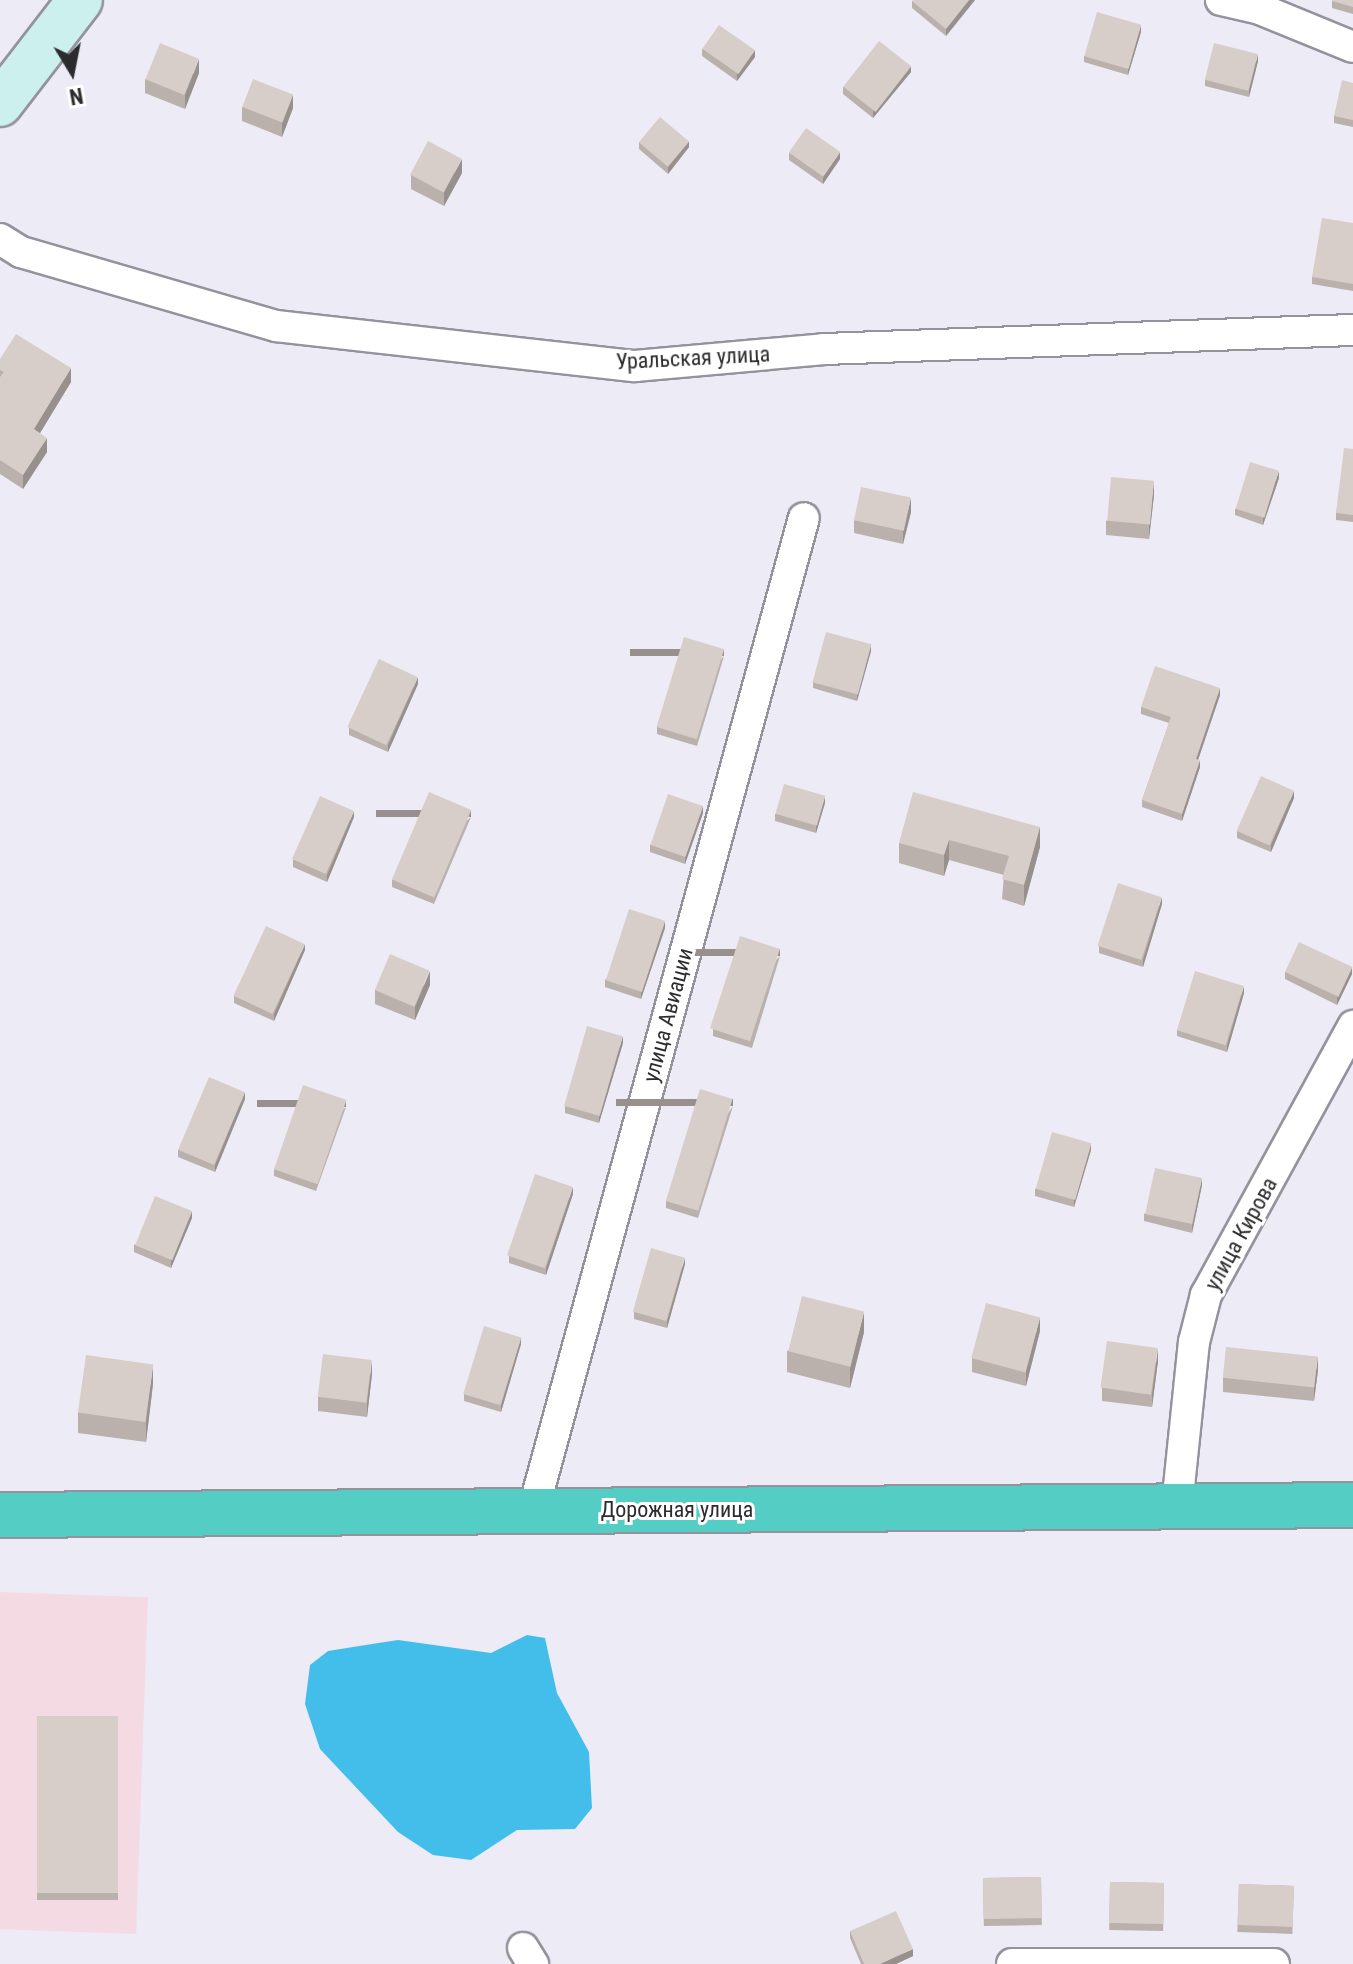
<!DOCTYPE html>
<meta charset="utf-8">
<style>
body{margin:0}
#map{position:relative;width:1353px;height:1964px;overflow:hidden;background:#edebf5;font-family:"Roboto Condensed",sans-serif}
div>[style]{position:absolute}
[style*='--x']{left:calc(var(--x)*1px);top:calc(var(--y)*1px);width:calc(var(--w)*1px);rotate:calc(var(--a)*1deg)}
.industrial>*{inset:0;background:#f4dbe3;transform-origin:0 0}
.water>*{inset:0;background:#43beea}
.roads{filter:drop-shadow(2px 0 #94939c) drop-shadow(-2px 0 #94939c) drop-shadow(0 2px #94939c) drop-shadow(0 -2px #94939c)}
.street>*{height:30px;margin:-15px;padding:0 15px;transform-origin:15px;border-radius:15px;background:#fff}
.secondary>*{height:44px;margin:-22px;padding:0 22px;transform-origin:22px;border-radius:22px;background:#ccf0ee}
.highway>*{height:44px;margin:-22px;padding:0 22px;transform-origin:22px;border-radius:22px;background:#54cdc5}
.wall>*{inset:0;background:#bab1ad;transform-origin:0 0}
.shaded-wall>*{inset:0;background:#97908d;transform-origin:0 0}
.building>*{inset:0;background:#d8cec9;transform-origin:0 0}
span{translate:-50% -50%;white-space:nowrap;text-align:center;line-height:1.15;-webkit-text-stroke:6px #fff;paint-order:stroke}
.street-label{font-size:22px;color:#2c2c2f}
.north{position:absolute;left:32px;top:32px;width:80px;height:80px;-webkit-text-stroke:6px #fff;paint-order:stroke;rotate:170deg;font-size:22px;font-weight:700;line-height:32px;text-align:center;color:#2c2c2f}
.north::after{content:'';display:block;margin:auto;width:28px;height:36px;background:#2c2c2f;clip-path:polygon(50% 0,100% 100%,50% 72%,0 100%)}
</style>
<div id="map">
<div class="industrial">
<i style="left:0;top:1592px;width:148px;height:337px;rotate:2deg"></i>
</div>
<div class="water">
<i style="clip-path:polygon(527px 1635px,545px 1638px,557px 1693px,589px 1752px,592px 1808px,575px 1829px,517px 1830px,471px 1860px,433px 1855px,398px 1832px,320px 1749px,305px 1704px,310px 1665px,328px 1651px,372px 1644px,398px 1640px,491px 1653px)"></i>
</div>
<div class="roads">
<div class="street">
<i style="--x:1221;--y:0;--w:40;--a:13"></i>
<i style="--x:1260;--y:9;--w:100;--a:22.2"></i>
<i style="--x:0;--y:239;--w:25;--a:32"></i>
<i style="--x:21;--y:252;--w:266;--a:16.2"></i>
<i style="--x:276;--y:326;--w:361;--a:6.4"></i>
<i style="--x:635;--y:366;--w:190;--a:-5.1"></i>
<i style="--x:824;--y:349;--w:529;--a:-2.06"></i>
<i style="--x:1177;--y:1506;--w:165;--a:-84.1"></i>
<i style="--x:1194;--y:1342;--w:49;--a:-75.7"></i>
<i style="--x:1206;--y:1295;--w:307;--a:-61.3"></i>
<i style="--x:533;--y:1511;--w:1029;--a:-74.74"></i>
<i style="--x:523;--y:1948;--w:19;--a:58"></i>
<i style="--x:1012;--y:1964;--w:262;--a:0"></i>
</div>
<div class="secondary">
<i style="--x:0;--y:104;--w:131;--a:-52.4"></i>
</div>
<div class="highway">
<i style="--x:0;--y:1515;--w:1353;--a:-0.42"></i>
</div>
</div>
<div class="wall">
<i style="clip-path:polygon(975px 0,946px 36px,912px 8px,912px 1px)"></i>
<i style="clip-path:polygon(1332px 0,1353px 0,1353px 14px,1332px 8px)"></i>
<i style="clip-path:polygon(1141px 32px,1128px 75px,1084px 62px,1084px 56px)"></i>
<i style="clip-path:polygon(702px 49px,755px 57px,737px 81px,702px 56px)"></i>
<i style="clip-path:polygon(1258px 61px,1249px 97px,1205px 86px,1205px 80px)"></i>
<i style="clip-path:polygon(911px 72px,873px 118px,843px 94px,843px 87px)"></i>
<i style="clip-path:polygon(199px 73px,185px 109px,145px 93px,145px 79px)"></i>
<i style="clip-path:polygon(1353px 83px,1353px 127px,1334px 123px,1334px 116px)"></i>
<i style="clip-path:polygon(242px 107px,293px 108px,282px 137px,242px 121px)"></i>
<i style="clip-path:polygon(639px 142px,689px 147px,668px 174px,639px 149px)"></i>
<i style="clip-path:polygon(789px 153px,840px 159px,823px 184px,789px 160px)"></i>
<i style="clip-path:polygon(462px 173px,444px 206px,411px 189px,411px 175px)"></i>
<i style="clip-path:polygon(1353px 223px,1353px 291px,1312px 284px,1312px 277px)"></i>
<i style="clip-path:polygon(0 359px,71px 382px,40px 433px,47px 452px,23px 489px,0 474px)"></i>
<i style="clip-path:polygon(1353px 449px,1353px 522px,1336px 520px,1336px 513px)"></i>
<i style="clip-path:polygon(1279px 478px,1263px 525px,1235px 515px,1235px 509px)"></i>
<i style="clip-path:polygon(1154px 495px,1149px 539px,1106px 535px,1106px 521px)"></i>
<i style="clip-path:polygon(911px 512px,903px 544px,854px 533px,854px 520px)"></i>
<i style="clip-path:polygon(871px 651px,857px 701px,813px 688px,813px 682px)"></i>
<i style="clip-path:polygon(724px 656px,697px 746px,657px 734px,657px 727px)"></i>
<i style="clip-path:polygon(418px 684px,388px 752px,349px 735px,349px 728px)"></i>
<i style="clip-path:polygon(1220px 695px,1198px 760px,1200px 767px,1182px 821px,1142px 807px,1142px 800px,1169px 723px,1141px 714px,1141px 707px)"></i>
<i style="clip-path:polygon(1294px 798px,1271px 852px,1237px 838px,1237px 831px)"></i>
<i style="clip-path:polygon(825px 803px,816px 833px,775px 821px,775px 814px)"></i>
<i style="clip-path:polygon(703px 813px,685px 864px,650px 852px,650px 845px)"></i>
<i style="clip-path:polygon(354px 817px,327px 882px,293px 867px,293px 860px)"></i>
<i style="clip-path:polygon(471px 817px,434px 904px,392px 887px,392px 880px)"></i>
<i style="clip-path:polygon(1040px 827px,1040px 847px,1024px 906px,1002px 899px,1004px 875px,949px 860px,944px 876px,899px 863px,899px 843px)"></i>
<i style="clip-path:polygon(1162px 904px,1143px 967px,1099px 953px,1099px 946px)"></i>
<i style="clip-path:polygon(665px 928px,641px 999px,605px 987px,605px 980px)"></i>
<i style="clip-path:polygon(305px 950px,274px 1021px,234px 1003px,234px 996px)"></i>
<i style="clip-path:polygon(780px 956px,752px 1048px,713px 1036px,713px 1029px)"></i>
<i style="clip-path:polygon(1285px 972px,1352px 974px,1337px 1005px,1285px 979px)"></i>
<i style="clip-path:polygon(430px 985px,415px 1020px,375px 1004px,375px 990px)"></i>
<i style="clip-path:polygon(1244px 993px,1227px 1052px,1177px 1036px,1177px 1030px)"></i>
<i style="clip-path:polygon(623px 1043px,599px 1123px,565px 1113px,565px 1106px)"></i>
<i style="clip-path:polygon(245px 1099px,215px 1172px,178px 1157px,178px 1150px)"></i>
<i style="clip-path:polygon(733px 1106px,698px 1218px,666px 1208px,666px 1201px)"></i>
<i style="clip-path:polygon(346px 1107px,316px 1191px,274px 1176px,274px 1169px)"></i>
<i style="clip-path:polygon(1091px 1150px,1074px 1207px,1035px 1196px,1035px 1189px)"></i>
<i style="clip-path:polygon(1202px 1185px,1192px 1233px,1144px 1221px,1144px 1214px)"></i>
<i style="clip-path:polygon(573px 1194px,546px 1275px,509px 1263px,509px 1256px)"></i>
<i style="clip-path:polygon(192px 1218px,171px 1268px,134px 1252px,134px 1245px)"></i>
<i style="clip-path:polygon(685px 1264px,667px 1328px,634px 1319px,634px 1312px)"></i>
<i style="clip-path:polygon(1040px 1331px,1026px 1386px,972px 1372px,972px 1358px)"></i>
<i style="clip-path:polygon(864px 1332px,850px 1388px,787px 1372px,787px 1351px)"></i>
<i style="clip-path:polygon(521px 1344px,501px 1412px,464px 1401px,464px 1394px)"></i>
<i style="clip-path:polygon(1158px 1361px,1152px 1407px,1102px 1401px,1102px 1388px)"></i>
<i style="clip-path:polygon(1318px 1370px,1314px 1401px,1223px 1392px,1223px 1378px)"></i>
<i style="clip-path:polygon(372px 1374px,367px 1417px,318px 1411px,318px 1397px)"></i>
<i style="clip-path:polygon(153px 1384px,146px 1442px,78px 1433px,78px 1412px)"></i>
<i style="left:37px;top:1716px;width:81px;height:184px"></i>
<i style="left:1041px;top:1877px;width:48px;height:58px;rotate:89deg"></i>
<i style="left:1110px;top:1882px;width:54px;height:48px;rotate:1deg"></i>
<i style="left:1239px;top:1884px;width:55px;height:48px;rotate:2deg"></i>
<i style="clip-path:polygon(850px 1931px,913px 1956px,896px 1964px,861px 1964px,850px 1938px)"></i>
</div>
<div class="shaded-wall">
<i style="clip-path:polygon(969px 0,975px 0,946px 36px,946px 29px)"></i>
<i style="clip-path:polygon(1141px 25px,1141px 32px,1128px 75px,1128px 68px)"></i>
<i style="clip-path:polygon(755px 50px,755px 57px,737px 81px,737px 74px)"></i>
<i style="clip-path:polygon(1258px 54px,1258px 61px,1249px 97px,1249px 90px)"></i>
<i style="clip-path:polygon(199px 59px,199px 73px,185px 109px,185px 95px)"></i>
<i style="clip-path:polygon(911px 66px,911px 72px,873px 118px,873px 111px)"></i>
<i style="clip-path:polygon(293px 94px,293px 108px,282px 137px,282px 123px)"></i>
<i style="clip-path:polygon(689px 141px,689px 147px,668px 174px,668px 167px)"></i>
<i style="clip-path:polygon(840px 152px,840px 159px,823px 184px,823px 177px)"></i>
<i style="clip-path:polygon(462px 159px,462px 173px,444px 206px,444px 192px)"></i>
<i style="clip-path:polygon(71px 368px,71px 382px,34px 443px,34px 429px)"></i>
<i style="clip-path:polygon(47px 438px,47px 452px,23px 489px,23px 475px)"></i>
<i style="clip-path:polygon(1279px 471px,1279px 478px,1263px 525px,1263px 518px)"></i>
<i style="clip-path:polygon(1154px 481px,1154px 495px,1149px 539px,1149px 526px)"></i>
<i style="clip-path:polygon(911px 498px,911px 512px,903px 544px,903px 531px)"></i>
<i style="clip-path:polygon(871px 644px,871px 651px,857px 701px,857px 694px)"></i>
<i style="left:724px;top:649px;width:7px;height:94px;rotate:90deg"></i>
<i style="clip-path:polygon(418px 677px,418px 684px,388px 752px,388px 745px)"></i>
<i style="clip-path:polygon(1220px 688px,1220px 695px,1196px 766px,1196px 759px)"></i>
<i style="clip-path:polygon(1200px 760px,1200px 767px,1182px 821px,1182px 814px)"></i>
<i style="clip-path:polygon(1294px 791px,1294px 798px,1271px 852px,1271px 845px)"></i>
<i style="clip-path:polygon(825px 796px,825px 803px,816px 833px,816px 826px)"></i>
<i style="clip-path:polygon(703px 806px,703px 813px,685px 864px,685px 857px)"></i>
<i style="left:471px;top:810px;width:7px;height:95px;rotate:90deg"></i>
<i style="clip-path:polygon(354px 811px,354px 817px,327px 882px,327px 875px)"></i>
<i style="clip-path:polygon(1040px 827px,1040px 847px,1024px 906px,1024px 885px)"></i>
<i style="clip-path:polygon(949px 840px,949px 860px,944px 876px,944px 855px)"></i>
<i style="clip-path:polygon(1162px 897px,1162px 904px,1143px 967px,1143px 960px)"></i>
<i style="clip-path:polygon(665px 921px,665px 928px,641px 999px,641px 992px)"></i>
<i style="clip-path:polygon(305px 944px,305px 950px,274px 1021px,274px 1014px)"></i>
<i style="left:780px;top:949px;width:7px;height:96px;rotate:90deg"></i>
<i style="clip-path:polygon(1352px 967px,1352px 974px,1337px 1005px,1337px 998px)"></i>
<i style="clip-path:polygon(430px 971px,430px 985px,415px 1020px,415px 1007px)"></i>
<i style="clip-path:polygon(1244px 986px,1244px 993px,1227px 1052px,1227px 1045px)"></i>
<i style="clip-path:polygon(623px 1036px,623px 1043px,599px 1123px,599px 1116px)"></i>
<i style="clip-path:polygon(245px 1092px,245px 1099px,215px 1172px,215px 1165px)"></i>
<i style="left:733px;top:1099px;width:7px;height:117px;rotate:90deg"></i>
<i style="left:346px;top:1100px;width:7px;height:89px;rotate:90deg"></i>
<i style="clip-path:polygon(1091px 1143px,1091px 1150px,1074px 1207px,1074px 1200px)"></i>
<i style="clip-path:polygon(1202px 1178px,1202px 1185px,1192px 1233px,1192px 1226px)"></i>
<i style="clip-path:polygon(573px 1187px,573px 1194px,546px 1275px,546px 1268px)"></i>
<i style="clip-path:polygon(192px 1211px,192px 1218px,171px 1268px,171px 1261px)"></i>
<i style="clip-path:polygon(685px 1258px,685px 1264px,667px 1328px,667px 1321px)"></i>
<i style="clip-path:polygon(864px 1312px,864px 1332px,850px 1388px,850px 1368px)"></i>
<i style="clip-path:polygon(1040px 1317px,1040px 1331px,1026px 1386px,1026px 1372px)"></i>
<i style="clip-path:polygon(521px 1337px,521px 1344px,501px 1412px,501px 1405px)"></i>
<i style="clip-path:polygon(1158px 1348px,1158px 1361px,1152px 1407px,1152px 1394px)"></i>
<i style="clip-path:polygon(1318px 1356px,1318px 1370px,1314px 1401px,1314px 1387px)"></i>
<i style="clip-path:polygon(372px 1360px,372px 1374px,367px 1417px,367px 1403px)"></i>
<i style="clip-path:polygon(153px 1364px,153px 1384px,146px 1442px,146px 1422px)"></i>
<i style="clip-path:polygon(913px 1949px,913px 1956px,896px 1964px,880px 1964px)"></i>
</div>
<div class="building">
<i style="clip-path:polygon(913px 0,969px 0,946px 29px,912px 1px)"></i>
<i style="clip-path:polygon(1332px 0,1353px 0,1353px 7px,1332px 1px)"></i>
<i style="left:1097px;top:12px;width:46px;height:46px;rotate:16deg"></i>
<i style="left:719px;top:25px;width:44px;height:29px;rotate:35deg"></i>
<i style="left:879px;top:41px;width:41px;height:58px;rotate:38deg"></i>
<i style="left:160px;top:43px;width:42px;height:39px;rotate:22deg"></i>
<i style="left:1214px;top:43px;width:45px;height:38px;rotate:14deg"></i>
<i style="left:253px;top:79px;width:43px;height:30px;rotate:21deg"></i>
<i style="clip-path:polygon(1342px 80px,1353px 83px,1353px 120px,1334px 116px)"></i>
<i style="left:660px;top:117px;width:38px;height:33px;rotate:40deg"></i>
<i style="left:806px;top:128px;width:42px;height:30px;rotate:35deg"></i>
<i style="left:428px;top:141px;width:38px;height:38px;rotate:28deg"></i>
<i style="clip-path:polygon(1322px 218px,1353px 223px,1353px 284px,1312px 277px)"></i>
<i style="clip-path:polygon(16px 334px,71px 368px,34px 429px,47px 438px,23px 475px,0 460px,0 377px,4px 372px,0 370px,0 359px)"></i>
<i style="clip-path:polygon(1344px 448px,1353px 449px,1353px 515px,1336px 513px)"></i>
<i style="left:1250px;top:462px;width:30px;height:49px;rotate:17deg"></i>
<i style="left:1111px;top:477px;width:43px;height:44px;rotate:5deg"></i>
<i style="left:861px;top:487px;width:51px;height:34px;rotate:12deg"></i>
<i style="left:826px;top:632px;width:47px;height:52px;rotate:15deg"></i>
<i style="left:684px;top:637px;width:42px;height:94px;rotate:17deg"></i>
<i style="left:379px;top:659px;width:43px;height:75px;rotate:25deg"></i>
<i style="clip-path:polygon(1155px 666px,1220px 688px,1196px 759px,1200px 760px,1182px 814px,1142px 800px,1171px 717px,1141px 707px)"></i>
<i style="left:1261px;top:776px;width:36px;height:60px;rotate:24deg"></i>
<i style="left:784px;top:784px;width:43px;height:31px;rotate:16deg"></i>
<i style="left:429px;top:792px;width:46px;height:95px;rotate:23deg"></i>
<i style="clip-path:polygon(913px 792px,1040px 827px,1024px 885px,1002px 879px,1009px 856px,949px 840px,944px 855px,899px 843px)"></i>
<i style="left:668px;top:794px;width:37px;height:54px;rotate:19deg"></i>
<i style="left:320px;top:796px;width:37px;height:69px;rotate:24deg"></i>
<i style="left:1118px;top:883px;width:46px;height:66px;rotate:18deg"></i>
<i style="left:629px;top:909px;width:38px;height:75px;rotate:18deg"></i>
<i style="left:266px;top:926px;width:43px;height:77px;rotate:25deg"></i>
<i style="left:740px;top:936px;width:42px;height:97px;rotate:18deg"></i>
<i style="left:1299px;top:942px;width:59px;height:33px;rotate:25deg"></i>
<i style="left:390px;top:954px;width:43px;height:39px;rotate:23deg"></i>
<i style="left:1195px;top:971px;width:51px;height:62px;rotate:17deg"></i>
<i style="left:587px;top:1026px;width:37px;height:83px;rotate:16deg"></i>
<i style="left:209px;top:1077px;width:39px;height:79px;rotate:23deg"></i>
<i style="left:303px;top:1085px;width:46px;height:89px;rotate:19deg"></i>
<i style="left:700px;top:1089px;width:34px;height:117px;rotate:17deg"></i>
<i style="left:1052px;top:1132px;width:41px;height:59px;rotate:16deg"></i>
<i style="left:1155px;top:1168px;width:48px;height:47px;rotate:12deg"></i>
<i style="left:535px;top:1174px;width:40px;height:86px;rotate:19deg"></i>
<i style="left:155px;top:1196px;width:40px;height:53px;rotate:22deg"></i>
<i style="left:651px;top:1248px;width:35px;height:66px;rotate:16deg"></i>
<i style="left:802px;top:1296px;width:64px;height:57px;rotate:14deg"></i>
<i style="left:986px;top:1303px;width:56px;height:57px;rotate:15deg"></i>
<i style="left:484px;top:1326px;width:39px;height:71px;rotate:17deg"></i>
<i style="left:1107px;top:1341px;width:51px;height:47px;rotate:8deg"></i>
<i style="left:1226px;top:1347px;width:92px;height:31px;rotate:6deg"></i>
<i style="left:323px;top:1354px;width:49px;height:43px;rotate:7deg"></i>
<i style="left:86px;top:1355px;width:68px;height:58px;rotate:8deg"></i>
<i style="left:37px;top:1716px;width:81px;height:177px"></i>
<i style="left:1041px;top:1877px;width:41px;height:58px;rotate:89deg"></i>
<i style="left:1110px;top:1882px;width:54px;height:41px;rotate:1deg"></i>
<i style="left:1239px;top:1884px;width:55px;height:41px;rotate:2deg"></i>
<i style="clip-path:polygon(896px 1911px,913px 1949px,880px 1964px,864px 1964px,850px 1931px)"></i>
</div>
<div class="street-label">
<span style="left:693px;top:358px;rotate:-3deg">Уральская улица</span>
<span style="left:668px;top:1015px;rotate:-75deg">улица Авиации</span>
<span style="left:1241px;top:1234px;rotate:-61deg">улица Кирова</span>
<span style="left:677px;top:1510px">Дорожная улица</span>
</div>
<div class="north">N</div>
</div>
